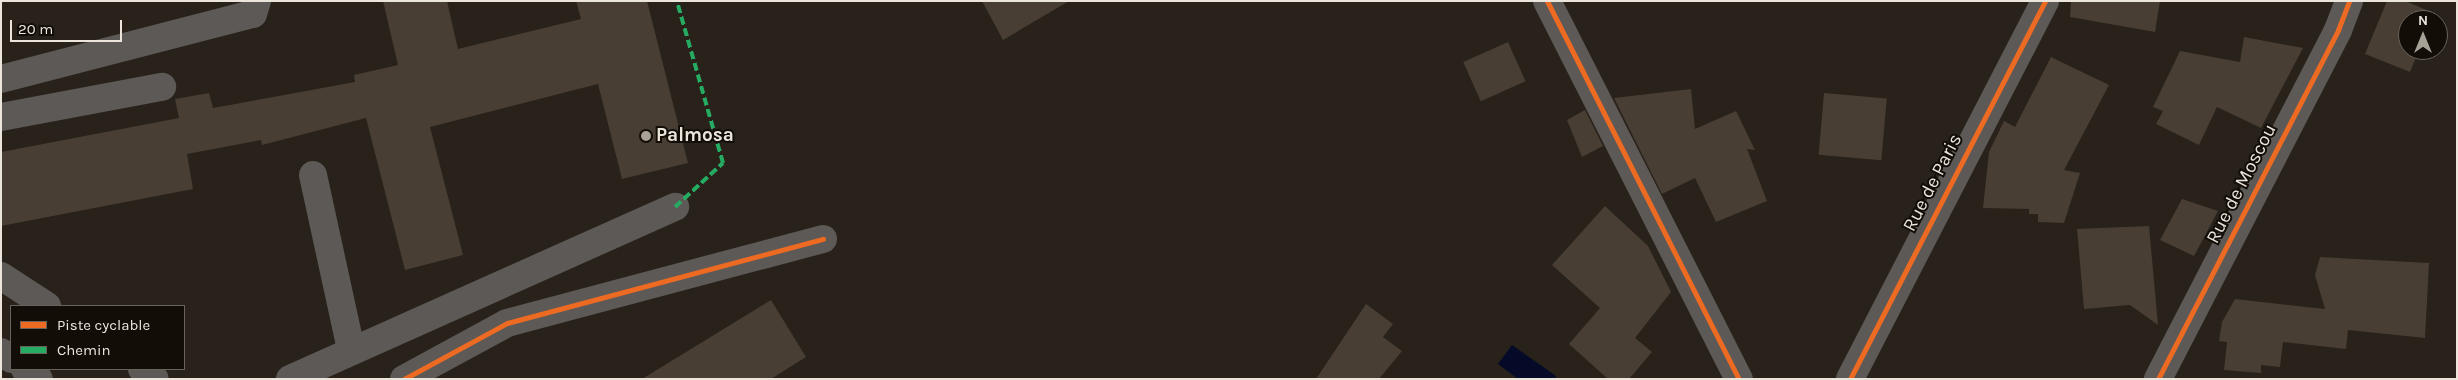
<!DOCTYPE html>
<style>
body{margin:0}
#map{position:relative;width:2458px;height:380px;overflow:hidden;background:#28221a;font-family:Karla,sans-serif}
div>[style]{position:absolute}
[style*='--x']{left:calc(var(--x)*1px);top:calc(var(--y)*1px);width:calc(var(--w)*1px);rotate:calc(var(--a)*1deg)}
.water>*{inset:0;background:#050a28}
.building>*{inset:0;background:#483e34;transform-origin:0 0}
.minor>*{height:28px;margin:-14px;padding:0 14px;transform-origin:14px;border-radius:14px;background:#5d5956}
.quiet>*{height:4px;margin-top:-2px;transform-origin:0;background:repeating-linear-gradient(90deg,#26ab63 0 8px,transparent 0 12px)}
.cycleway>*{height:5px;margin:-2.5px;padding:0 2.5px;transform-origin:2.5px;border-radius:2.5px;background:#ed6a23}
.dots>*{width:14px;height:14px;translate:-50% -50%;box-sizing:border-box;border:2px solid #120d07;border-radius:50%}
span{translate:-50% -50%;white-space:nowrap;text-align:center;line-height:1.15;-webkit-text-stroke:4px #120d07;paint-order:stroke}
.poi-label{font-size:19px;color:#ece5dc;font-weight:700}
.left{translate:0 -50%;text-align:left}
.street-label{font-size:19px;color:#ece5dc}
.frame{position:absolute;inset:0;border:2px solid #ece5dc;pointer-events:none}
.legend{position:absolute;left:10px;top:305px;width:175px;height:65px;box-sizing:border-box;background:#120d07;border:1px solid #69635c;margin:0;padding:6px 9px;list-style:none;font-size:15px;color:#ece5dc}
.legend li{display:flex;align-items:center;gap:10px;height:25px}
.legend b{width:25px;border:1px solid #69635c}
.north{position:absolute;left:2398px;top:10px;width:50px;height:50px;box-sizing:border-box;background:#120d07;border:1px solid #69635c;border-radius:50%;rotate:0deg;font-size:14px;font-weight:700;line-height:20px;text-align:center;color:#ece5dc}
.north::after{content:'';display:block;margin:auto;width:18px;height:22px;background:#a7a198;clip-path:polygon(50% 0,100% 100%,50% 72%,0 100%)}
.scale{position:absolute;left:10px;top:20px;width:112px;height:22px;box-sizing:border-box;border:2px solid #ece5dc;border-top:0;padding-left:6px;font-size:15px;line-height:18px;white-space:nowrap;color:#ece5dc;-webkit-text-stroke:4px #120d07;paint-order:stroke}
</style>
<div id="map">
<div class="water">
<i style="clip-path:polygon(1512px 345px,1556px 376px,1555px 379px,1518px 379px,1498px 364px)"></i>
</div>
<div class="building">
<i style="clip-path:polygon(383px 1px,447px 1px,458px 49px,581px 19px,576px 1px,647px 1px,688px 163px,622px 179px,598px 84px,430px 127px,463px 255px,405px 270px,366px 118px,262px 145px,261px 140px,187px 154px,193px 189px,1px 226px,1px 152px,179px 118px,175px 99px,209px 93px,213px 108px,355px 82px,354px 75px,398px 65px)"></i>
<i style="clip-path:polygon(982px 1px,1069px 1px,1003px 40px)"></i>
<i style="clip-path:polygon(2071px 1px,2160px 1px,2155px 32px,2070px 17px)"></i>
<i style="clip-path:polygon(2387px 1px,2405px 1px,2434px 13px,2431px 20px,2408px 20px,2408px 50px,2419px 50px,2410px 72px,2365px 54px)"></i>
<i style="clip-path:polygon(2244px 37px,2303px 48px,2261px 128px,2217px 107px,2199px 145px,2156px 124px,2163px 111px,2153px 107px,2180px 51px,2240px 62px)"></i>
<i style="left:1508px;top:42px;width:43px;height:49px;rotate:66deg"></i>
<i style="clip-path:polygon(2051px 57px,2109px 85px,2064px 170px,2080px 173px,2064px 223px,2038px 222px,2038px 214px,2029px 214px,2029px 209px,1983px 208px,1989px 152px,2004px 121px,2015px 127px)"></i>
<i style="clip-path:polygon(1691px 89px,1695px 129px,1736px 111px,1755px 150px,1747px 149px,1767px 201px,1716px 222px,1695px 178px,1662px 194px,1614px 98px)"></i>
<i style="left:1824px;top:93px;width:63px;height:62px;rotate:5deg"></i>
<i style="clip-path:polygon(1585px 110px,1603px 146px,1582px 157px,1567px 120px)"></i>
<i style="clip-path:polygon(2182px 199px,2218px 211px,2194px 256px,2160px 240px)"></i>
<i style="clip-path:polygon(1605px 206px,1648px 246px,1671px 292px,1635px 338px,1652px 352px,1629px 379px,1608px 379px,1569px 344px,1600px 308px,1552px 265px)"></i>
<i style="clip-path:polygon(2149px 226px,2158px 325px,2130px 305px,2084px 309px,2077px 229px)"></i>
<i style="clip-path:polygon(2320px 257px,2429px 263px,2425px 338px,2348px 330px,2346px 349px,2283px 342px,2280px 367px,2261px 365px,2261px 373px,2224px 370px,2227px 342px,2219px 341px,2222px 322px,2235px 299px,2325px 309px,2315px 275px)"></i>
<i style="clip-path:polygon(771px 300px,806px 357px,771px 379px,642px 379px)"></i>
<i style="clip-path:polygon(1366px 304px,1393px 324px,1383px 337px,1402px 351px,1379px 379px,1316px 379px)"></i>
</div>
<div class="minor">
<i style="--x:1547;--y:1;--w:424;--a:63.1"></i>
<i style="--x:1;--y:79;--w:260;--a:-14.5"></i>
<i style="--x:253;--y:14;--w:14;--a:-73"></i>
<i style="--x:1;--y:117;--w:164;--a:-10.6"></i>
<i style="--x:313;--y:175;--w:178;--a:77.7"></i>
<i style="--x:1;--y:276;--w:55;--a:33.1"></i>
<i style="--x:1;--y:352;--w:12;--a:35"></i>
<i style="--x:25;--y:369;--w:17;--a:36"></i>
<i style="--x:142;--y:369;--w:16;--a:38"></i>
<i style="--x:290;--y:379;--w:422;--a:-24.1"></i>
<i style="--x:404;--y:379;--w:117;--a:-28.5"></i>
<i style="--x:507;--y:323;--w:327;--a:-14.9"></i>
<i style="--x:1850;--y:379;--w:425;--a:-62.7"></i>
<i style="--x:2158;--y:379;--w:393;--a:-62.7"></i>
<i style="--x:2338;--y:30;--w:31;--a:-69"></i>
</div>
<div class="quiet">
<i style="--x:675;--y:207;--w:65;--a:-42.5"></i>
<i style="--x:723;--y:163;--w:168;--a:-105.9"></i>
</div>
<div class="cycleway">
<i style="--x:1547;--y:1;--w:424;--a:63.1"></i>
<i style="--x:404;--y:379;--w:117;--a:-28.5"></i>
<i style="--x:507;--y:323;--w:327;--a:-14.9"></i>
<i style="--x:1850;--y:379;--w:425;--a:-62.7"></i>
<i style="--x:2158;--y:379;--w:393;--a:-62.7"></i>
<i style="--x:2338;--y:30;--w:31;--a:-69"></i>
</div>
<div class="dots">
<i style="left:646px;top:136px;background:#a7a198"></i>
</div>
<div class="poi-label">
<span class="left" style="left:656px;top:136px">Palmosa</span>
</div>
<div class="street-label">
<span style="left:1933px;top:183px;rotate:-63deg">Rue de Paris</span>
<span style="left:2242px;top:184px;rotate:-63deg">Rue de Moscou</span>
</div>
<div class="frame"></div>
<ul class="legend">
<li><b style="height:6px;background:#ed6a23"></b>Piste cyclable</li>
<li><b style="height:6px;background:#26ab63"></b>Chemin</li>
</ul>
<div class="north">N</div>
<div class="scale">20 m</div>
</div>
